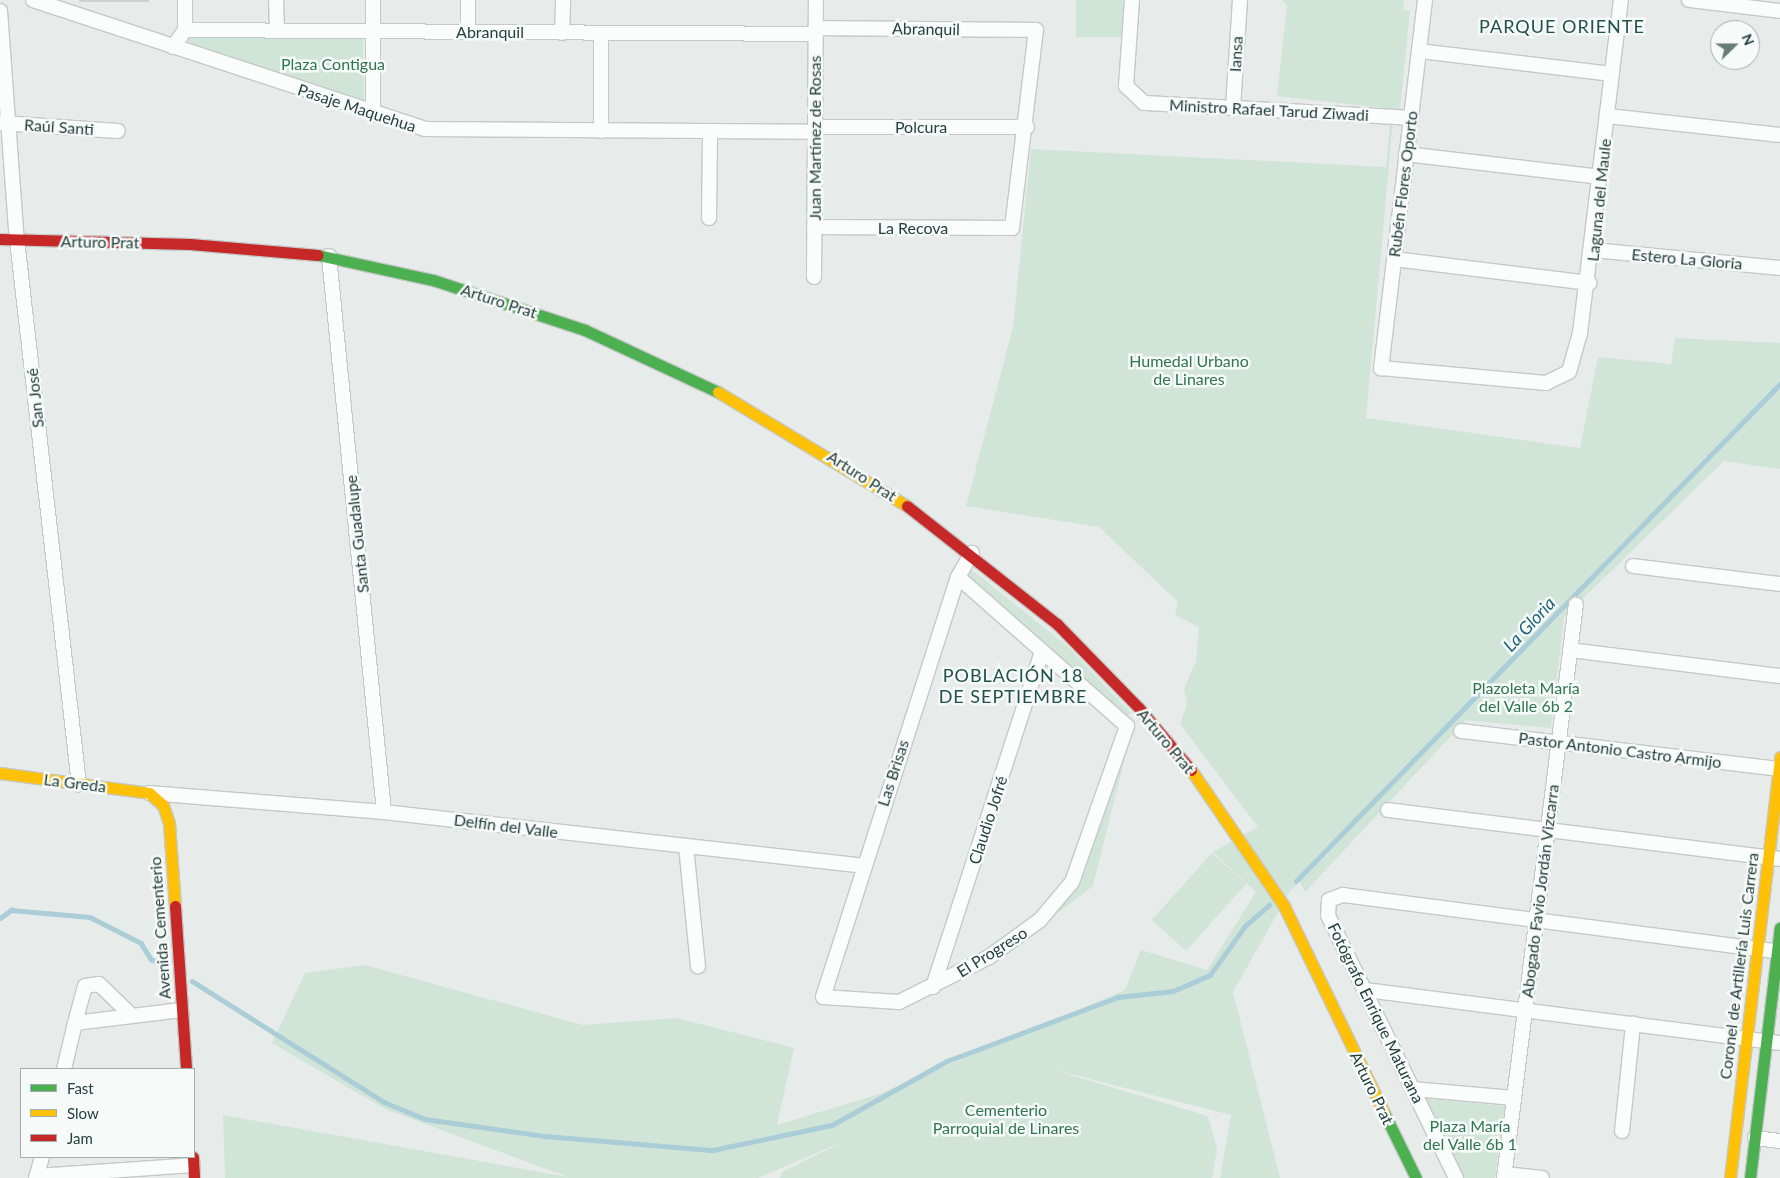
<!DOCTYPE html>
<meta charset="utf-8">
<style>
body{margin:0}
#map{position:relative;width:1780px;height:1178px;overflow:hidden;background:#e7ecea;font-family:Lato,sans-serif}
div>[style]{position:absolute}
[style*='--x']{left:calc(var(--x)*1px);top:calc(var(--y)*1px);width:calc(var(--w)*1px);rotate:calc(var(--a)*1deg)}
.green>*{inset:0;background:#d1e4d8;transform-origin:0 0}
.stream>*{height:4.5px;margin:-2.25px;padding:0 2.25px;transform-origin:2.25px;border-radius:2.25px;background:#aacdd8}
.building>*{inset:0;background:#ced3d1;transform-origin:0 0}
.roads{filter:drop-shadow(1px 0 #c4c9c7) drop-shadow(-1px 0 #c4c9c7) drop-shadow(0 1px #c4c9c7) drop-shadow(0 -1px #c4c9c7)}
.street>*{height:14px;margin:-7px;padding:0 7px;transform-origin:7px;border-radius:7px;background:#fbfcfc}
.fast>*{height:11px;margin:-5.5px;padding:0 5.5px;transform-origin:5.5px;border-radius:5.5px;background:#4caf50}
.slow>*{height:11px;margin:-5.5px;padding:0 5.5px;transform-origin:5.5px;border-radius:5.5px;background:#ffc107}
.jam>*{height:11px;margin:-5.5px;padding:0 5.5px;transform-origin:5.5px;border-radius:5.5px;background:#c62828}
span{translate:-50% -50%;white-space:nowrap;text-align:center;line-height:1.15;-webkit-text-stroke:5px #f6faf8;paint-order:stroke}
.street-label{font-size:16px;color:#253f3b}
.park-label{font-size:16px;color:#307551}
.neighbourhood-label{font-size:18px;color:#21514a;letter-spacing:1px}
.water-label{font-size:18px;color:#20627a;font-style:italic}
.legend{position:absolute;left:20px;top:1068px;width:175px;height:90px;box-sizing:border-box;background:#f6faf8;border:1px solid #a2afac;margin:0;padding:6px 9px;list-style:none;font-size:15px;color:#253f3b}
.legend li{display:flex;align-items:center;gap:10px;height:25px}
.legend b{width:25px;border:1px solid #a2afac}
.north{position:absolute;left:1710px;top:20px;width:50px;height:50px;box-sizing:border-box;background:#f6faf8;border:1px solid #a2afac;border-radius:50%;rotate:68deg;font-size:14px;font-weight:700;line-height:20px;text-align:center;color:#253f3b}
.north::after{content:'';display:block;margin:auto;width:18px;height:22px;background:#697c78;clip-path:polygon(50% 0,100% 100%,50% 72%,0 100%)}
</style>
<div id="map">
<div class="green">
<i style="left:1076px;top:0;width:47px;height:37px"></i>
<i style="clip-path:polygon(1282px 0,1404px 0,1403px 10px,1410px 11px,1400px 110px,1394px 110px,1366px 418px,1580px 448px,1598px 357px,1671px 364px,1675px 338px,1780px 343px,1780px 469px,1724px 461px,1564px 617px,1551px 728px,1466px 720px,1305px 892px,1300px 882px,1290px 891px,1233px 992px,1280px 1178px,1220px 1178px,1231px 1115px,1047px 1068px,1208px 1116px,1217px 1149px,1212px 1178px,780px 1178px,782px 1172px,847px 1140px,758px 1178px,225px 1178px,223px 1115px,568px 1177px,385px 1109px,272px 1043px,305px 973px,365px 965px,583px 1025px,677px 1018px,794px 1048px,777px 1125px,879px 1094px,1125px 990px,1141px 950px,1207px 970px,1256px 892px,1213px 852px,1258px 827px,1180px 724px,1187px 704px,1184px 689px,1196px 661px,1199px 627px,1175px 615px,1178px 602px,1099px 527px,966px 506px,1013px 327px,1031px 149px,1386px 167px,1391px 109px,1277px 96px,1287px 6px)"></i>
<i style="clip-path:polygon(190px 34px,363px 34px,364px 106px,188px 42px)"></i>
<i style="clip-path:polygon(971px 569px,1067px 646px,1131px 713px,1126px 717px,967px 577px)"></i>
<i style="clip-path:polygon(1129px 741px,1093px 886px,1015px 945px,1077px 882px)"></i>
<i style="left:1212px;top:853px;width:46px;height:90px;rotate:42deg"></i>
<i style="clip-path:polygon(1420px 1098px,1505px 1106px,1495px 1178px,1458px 1178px)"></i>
</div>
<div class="stream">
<i style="--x:1296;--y:881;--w:694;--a:-45.76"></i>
<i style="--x:0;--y:918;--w:14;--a:-36"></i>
<i style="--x:11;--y:910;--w:79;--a:5.1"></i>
<i style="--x:90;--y:917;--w:57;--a:27"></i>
<i style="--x:141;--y:943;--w:19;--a:58"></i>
<i style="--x:151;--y:959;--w:17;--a:28"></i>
<i style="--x:192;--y:981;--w:227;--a:32.2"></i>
<i style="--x:384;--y:1102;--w:44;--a:22.5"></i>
<i style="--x:425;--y:1119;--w:121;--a:8.1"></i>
<i style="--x:545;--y:1136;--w:169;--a:4.8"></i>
<i style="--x:713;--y:1150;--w:122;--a:-11.9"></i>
<i style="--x:832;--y:1125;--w:132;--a:-29.1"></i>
<i style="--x:947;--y:1061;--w:183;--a:-20.5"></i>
<i style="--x:1118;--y:997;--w:55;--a:-6.2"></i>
<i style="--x:1173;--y:991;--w:40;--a:-23.4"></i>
<i style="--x:1210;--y:975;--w:60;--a:-54.5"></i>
<i style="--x:1245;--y:926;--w:32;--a:-41"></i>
</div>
<div class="building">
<i style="left:79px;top:0;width:70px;height:2px"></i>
</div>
<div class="roads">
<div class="street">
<i style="--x:33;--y:0;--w:413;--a:18.2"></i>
<i style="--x:425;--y:129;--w:390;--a:0.4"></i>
<i style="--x:185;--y:0;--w:30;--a:90"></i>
<i style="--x:276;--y:0;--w:31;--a:88"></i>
<i style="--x:373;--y:0;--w:115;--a:90"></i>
<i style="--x:468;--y:0;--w:32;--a:90"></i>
<i style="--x:1132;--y:0;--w:86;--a:94"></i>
<i style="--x:1126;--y:86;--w:25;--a:43"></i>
<i style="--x:1144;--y:103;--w:267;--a:3.2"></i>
<i style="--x:1425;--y:0;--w:371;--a:96.8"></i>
<i style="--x:1381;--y:368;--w:166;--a:5.2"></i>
<i style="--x:1546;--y:383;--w:25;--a:-26"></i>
<i style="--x:1569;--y:372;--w:41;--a:-74.2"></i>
<i style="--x:1580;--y:333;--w:336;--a:-83"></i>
<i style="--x:1689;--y:0;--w:92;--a:6.9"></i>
<i style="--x:0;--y:11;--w:230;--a:85.8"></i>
<i style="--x:17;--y:240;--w:548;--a:83.5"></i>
<i style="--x:562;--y:33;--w:33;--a:-88"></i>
<i style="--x:173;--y:47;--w:21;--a:-55"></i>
<i style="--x:185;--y:30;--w:631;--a:0.36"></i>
<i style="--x:1419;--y:51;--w:194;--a:6.8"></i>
<i style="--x:1233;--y:108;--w:108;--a:-86.3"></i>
<i style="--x:1608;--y:116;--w:173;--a:6.3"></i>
<i style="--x:1;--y:123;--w:117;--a:3.9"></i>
<i style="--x:815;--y:127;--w:212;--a:0"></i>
<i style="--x:601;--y:131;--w:98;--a:-90"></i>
<i style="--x:1406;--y:154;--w:196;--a:6.7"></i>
<i style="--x:709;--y:218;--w:86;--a:-89.3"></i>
<i style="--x:814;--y:227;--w:198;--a:0.3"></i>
<i style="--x:1012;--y:228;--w:199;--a:-83.1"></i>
<i style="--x:1036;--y:30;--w:220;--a:-179.5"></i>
<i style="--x:1593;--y:250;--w:188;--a:5.5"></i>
<i style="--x:329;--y:256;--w:559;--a:84.35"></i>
<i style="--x:1394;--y:259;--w:197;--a:7"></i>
<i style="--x:814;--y:277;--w:277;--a:-89.6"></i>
<i style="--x:1633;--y:566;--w:148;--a:7"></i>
<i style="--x:958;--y:577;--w:225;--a:41.4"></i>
<i style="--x:1127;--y:726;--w:165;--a:109.4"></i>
<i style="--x:1072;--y:882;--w:50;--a:130.1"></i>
<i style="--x:1040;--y:920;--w:63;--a:144"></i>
<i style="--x:989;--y:957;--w:101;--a:153.4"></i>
<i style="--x:899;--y:1002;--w:76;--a:-176.2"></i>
<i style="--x:823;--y:997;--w:441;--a:-72.2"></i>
<i style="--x:958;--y:577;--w:28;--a:-60"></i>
<i style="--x:1570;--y:650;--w:212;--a:7.1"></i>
<i style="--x:1461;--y:731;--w:321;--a:6.8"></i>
<i style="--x:149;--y:793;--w:236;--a:4.6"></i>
<i style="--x:384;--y:812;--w:482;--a:6.4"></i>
<i style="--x:1388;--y:810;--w:395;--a:7.1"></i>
<i style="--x:686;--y:846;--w:121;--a:84.3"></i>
<i style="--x:933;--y:987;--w:352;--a:-72"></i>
<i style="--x:1366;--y:990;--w:417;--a:7.3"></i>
<i style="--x:75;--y:1023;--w:38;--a:-75"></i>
<i style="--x:85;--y:986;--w:14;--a:-8"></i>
<i style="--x:99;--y:984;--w:45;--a:44.1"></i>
<i style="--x:64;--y:1069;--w:47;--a:-76.6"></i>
<i style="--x:75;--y:1023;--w:107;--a:-7"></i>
<i style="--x:1413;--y:1089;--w:100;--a:5.1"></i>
<i style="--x:1622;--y:1131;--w:108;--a:-84.1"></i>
<i style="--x:1755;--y:1138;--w:25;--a:7"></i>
<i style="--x:1505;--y:1174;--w:37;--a:6"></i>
<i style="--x:37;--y:1176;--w:156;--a:-4"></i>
<i style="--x:36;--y:1178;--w:22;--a:-74"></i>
<i style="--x:1456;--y:1178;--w:292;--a:-116"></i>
<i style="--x:1328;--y:915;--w:15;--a:-86"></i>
<i style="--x:1329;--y:900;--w:15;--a:-20"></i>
<i style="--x:1343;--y:895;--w:441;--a:7.4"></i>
<i style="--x:1504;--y:1178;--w:578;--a:-82.85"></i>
</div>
<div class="fast">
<i style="--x:318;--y:255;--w:118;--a:12.3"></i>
<i style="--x:433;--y:280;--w:160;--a:18.2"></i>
<i style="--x:585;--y:330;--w:147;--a:25"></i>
<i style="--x:1384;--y:1113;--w:72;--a:63.8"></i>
<i style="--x:1750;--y:1178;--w:252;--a:-83.2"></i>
</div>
<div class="slow">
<i style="--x:718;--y:392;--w:221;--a:31.1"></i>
<i style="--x:1191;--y:770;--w:165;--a:55.6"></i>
<i style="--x:1284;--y:906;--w:230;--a:64.2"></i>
<i style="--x:0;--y:773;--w:150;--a:7.6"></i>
<i style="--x:149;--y:793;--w:18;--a:41"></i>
<i style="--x:163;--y:805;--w:19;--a:72"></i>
<i style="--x:169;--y:823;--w:83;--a:85.9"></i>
<i style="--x:1730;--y:1178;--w:424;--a:-83.2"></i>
</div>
<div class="jam">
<i style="--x:0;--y:239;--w:190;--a:1.5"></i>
<i style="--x:190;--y:244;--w:128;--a:4.9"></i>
<i style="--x:907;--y:506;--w:191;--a:38.2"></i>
<i style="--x:1057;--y:624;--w:117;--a:45.7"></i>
<i style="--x:1139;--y:708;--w:81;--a:50"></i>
<i style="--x:175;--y:906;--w:163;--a:86.1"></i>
<i style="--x:193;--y:1157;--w:21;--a:87"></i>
</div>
</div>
<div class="street-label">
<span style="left:926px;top:29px;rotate:1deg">Abranquil</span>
<span style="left:490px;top:32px">Abranquil</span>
<span style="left:1236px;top:54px;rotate:-87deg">Iansa</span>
<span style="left:357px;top:108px;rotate:18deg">Pasaje Maquehua</span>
<span style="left:1269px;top:110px;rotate:3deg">Ministro Rafael Tarud Ziwadi</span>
<span style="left:59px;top:127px;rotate:4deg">Raúl Santi</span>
<span style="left:921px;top:127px">Polcura</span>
<span style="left:815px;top:138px;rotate:-90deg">Juan Martínez de Rosas</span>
<span style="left:1403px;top:184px;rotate:-83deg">Rubén Flores Oporto</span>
<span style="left:1599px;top:200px;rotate:-84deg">Laguna del Maule</span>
<span style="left:913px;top:228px">La Recova</span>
<span style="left:100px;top:242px;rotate:1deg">Arturo Prat</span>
<span style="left:1687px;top:259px;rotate:5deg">Estero La Gloria</span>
<span style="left:499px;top:301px;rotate:18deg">Arturo Prat</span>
<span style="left:35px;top:398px;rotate:-96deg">San José</span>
<span style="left:862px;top:476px;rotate:33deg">Arturo Prat</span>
<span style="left:357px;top:534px;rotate:-96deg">Santa Guadalupe</span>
<span style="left:1166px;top:741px;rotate:50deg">Arturo Prat</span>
<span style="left:1620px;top:750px;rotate:7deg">Pastor Antonio Castro Armijo</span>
<span style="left:893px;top:773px;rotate:-72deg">Las Brisas</span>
<span style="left:75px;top:783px;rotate:7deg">La Greda</span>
<span style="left:988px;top:820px;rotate:-72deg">Claudio Jofré</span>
<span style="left:506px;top:826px;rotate:7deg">Delfín del Valle</span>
<span style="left:1540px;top:891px;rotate:-83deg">Abogado Favio Jordán Vizcarra</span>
<span style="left:160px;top:928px;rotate:-94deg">Avenida Cementerio</span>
<span style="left:992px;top:952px;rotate:-32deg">El Progreso</span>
<span style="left:1739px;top:966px;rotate:-83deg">Coronel de Artillería Luis Carrera</span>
<span style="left:1376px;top:1013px;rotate:64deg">Fotógrafo Enrique Maturana</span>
<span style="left:1372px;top:1088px;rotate:64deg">Arturo Prat</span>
</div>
<div class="park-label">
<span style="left:333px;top:64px">Plaza Contigua</span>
<span style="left:1189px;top:370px">Humedal Urbano<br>de Linares</span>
<span style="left:1526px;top:697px">Plazoleta María<br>del Valle 6b 2</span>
<span style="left:1006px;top:1119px">Cementerio<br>Parroquial de Linares</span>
<span style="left:1470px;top:1135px">Plaza María<br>del Valle 6b 1</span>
</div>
<div class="neighbourhood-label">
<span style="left:1562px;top:26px">PARQUE ORIENTE</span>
<span style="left:1013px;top:686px">POBLACIÓN 18<br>DE SEPTIEMBRE</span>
</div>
<div class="water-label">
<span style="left:1529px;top:624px;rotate:-47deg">La Gloria</span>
</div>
<ul class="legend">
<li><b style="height:6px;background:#4caf50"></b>Fast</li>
<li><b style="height:6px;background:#ffc107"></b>Slow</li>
<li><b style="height:6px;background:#c62828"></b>Jam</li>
</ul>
<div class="north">N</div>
</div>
